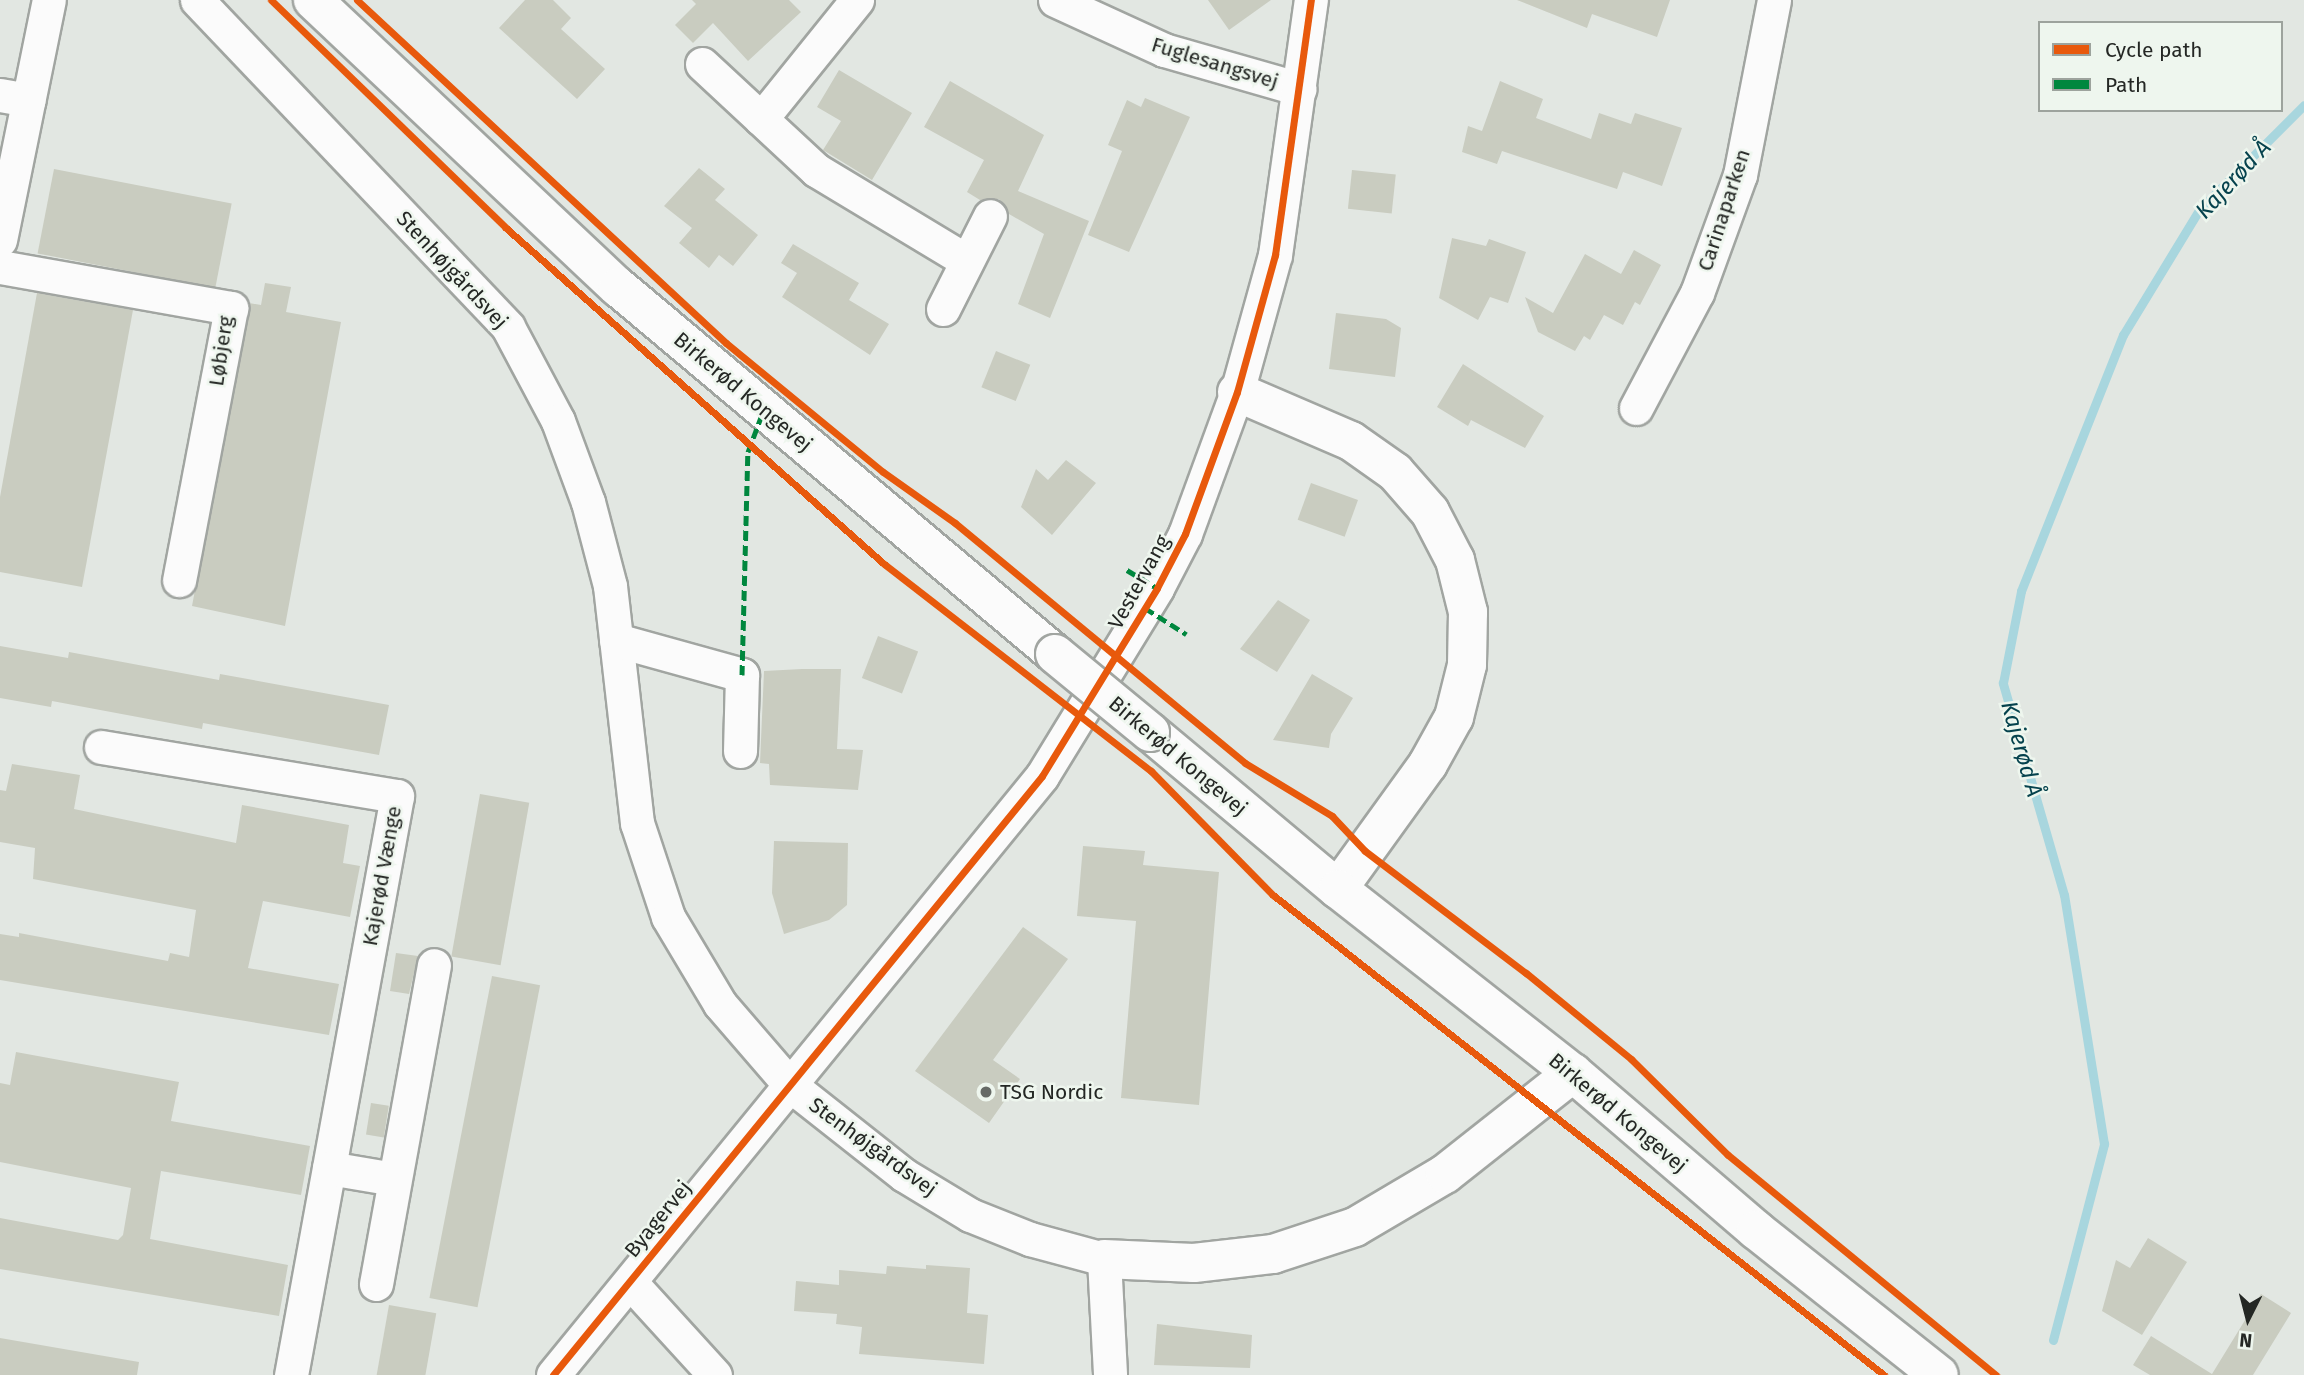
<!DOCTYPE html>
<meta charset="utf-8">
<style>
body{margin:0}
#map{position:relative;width:2304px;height:1375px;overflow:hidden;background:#e2e7e2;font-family:"Fira Sans",sans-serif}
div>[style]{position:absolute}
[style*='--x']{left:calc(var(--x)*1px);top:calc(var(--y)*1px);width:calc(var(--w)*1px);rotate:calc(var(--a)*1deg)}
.stream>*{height:9px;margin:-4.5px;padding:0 4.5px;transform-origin:4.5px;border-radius:4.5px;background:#a8d6de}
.building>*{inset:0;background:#c9ccc0;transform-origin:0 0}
.roads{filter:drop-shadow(2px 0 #a1a5a1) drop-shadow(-2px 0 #a1a5a1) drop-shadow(0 2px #a1a5a1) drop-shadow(0 -2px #a1a5a1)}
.minor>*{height:33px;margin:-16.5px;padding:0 16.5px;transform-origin:16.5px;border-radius:16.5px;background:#fbfbfb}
.major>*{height:38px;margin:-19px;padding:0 19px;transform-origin:19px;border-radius:19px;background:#fbfbfb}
.bridges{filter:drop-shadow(2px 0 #a1a5a1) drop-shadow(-2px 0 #a1a5a1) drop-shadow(0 2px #a1a5a1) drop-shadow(0 -2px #a1a5a1)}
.major-bridge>*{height:38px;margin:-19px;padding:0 19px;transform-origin:19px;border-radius:19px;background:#fbfbfb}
.quiet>*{height:5px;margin-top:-2.5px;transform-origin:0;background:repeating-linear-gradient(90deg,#00873e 0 10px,transparent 0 15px)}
.cycleway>*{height:7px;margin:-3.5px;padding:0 3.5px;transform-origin:3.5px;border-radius:3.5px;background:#e8590c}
.dots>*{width:19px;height:19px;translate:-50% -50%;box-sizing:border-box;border:4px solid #eef6ee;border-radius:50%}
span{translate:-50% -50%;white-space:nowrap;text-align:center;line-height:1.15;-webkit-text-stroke:5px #eef6ee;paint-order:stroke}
.street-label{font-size:21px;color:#242724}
.poi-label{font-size:21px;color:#242724}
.left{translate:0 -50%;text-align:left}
.water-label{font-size:23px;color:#05424d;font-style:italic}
.legend{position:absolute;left:2038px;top:21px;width:245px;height:91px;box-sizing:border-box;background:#eef6ee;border:2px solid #9da39d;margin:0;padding:9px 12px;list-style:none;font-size:21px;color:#242724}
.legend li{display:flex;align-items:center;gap:14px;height:35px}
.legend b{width:35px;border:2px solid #9da39d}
.north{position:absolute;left:2213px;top:1284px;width:70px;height:70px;-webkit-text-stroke:5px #eef6ee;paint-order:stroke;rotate:186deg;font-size:19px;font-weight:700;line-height:28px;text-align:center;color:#242724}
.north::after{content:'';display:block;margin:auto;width:24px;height:32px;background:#242724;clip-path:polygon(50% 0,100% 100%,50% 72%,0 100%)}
</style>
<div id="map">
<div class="stream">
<i style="--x:2053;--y:1340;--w:203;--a:-75.4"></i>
<i style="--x:2104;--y:1144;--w:252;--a:-99.1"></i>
<i style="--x:2064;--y:895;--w:221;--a:-106.1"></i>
<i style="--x:2003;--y:683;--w:94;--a:-78.9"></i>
<i style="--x:2021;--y:591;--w:276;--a:-68.3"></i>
<i style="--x:2123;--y:335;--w:146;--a:-58.7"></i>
<i style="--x:2199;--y:210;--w:148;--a:-45"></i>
</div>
<div class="building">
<i style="clip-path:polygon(525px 0,553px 0,571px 18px,561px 29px,605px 69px,577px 99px,499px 28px)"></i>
<i style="clip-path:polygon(692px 0,789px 0,801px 12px,748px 61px,713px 23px,693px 43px,675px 25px,696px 4px)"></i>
<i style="clip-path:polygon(1208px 0,1271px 0,1229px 30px)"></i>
<i style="clip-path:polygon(1517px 0,1670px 0,1657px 37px,1592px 14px,1587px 28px)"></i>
<i style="clip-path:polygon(839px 70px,912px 113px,872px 180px,823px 150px,841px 121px,817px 107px)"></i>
<i style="clip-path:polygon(950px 81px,1044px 135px,1018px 191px,1089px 221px,1050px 318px,1018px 304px,1044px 234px,1009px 214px,999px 199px,980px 200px,967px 192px,984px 160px,924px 127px)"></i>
<i style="clip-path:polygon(1500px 81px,1543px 99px,1536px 118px,1591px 139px,1599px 113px,1631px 124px,1635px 113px,1682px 128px,1662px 186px,1623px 172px,1617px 189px,1502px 151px,1497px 164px,1462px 152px,1468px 126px,1482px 131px)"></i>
<i style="clip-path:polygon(1145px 98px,1190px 117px,1129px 252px,1088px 235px,1122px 151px,1108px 145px,1127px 100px,1141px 107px)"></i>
<i style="clip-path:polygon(699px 168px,725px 189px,715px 200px,758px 235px,733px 266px,719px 255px,709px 268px,679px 243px,692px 228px,664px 206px)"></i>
<i style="left:54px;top:169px;width:181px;height:86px;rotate:11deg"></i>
<i style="left:1352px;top:170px;width:44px;height:39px;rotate:6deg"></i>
<i style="clip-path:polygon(1452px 238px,1486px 246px,1489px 239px,1526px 252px,1508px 303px,1490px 297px,1478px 320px,1439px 298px)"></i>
<i style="clip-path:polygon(793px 244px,859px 283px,849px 300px,889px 324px,870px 355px,782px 297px,797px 273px,781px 263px)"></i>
<i style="clip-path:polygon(1634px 250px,1661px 265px,1640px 305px,1635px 302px,1623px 325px,1604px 315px,1590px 340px,1584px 336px,1575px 351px,1538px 332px,1525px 297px,1553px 313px,1585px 254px,1621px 274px)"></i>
<i style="clip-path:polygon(265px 283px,291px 287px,286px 312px,341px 322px,285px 626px,192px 606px,249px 303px,261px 305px)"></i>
<i style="clip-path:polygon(37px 293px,133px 310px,82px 587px,0 572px,0 497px)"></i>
<i style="clip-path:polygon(1336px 313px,1386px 319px,1401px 328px,1395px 377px,1329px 369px)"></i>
<i style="left:996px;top:351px;width:37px;height:39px;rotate:22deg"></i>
<i style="clip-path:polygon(1463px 364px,1544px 416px,1525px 448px,1471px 420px,1468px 426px,1437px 407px)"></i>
<i style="clip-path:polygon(1066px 460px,1096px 483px,1052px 535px,1021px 507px,1036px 469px,1048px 480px)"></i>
<i style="left:1311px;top:483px;width:50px;height:39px;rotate:20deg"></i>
<i style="clip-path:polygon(1278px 600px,1310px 620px,1277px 672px,1240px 649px)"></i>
<i style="left:878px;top:636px;width:43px;height:45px;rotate:21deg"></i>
<i style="clip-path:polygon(0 646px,68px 658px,69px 652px,219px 680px,220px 674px,389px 705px,379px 755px,203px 723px,202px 729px,52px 701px,51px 707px,0 698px)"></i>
<i style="clip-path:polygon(802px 669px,841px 669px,837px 749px,863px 750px,858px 790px,770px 785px,769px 764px,760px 763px,764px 671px)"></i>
<i style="clip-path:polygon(1312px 674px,1353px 698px,1331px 734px,1329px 748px,1273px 740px)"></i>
<i style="clip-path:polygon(12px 764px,80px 775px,74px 809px,236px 843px,242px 805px,349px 825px,343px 863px,360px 866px,350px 917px,263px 901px,248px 968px,339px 984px,329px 1035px,0 980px,0 934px,19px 937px,19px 933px,168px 961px,170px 953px,189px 957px,196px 910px,33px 879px,35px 848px,0 842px,0 790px,6px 791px)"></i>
<i style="left:480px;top:794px;width:50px;height:165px;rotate:10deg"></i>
<i style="clip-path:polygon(774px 841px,848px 843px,847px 905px,829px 920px,784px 934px,772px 893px)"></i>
<i style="clip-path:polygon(1083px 846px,1145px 851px,1143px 865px,1219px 872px,1199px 1105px,1121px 1098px,1136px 921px,1077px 916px)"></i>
<i style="clip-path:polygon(1023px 927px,1068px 959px,993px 1060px,1020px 1079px,989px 1123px,915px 1071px)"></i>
<i style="clip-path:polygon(396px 953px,418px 956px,409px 994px,390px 991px)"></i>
<i style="left:492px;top:976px;width:49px;height:328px;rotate:11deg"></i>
<i style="clip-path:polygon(16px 1052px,179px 1082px,171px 1121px,310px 1146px,301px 1195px,161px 1171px,150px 1239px,288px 1265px,279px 1316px,0 1269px,0 1218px,118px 1240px,123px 1235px,131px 1188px,0 1162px,0 1083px,10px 1085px)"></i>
<i style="left:371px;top:1103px;width:18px;height:32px;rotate:9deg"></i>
<i style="clip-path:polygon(2148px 1238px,2187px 1262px,2142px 1335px,2102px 1311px,2116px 1260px,2130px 1268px)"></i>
<i style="clip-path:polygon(926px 1265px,970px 1268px,967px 1313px,988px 1315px,984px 1364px,859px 1354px,862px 1327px,836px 1324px,837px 1314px,794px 1311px,796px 1281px,839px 1285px,839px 1270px,886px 1274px,887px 1266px,926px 1269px)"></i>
<i style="clip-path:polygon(2261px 1294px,2291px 1313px,2253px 1375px,2150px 1375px,2133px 1365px,2151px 1336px,2212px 1374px)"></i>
<i style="left:389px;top:1305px;width:48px;height:71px;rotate:10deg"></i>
<i style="clip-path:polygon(1157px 1324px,1252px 1335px,1250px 1368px,1154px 1365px)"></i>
<i style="clip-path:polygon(0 1338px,139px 1362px,137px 1375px,0 1375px)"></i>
</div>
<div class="roads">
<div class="minor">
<i style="--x:197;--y:0;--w:451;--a:46.4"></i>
<i style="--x:508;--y:327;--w:106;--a:62"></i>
<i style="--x:558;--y:421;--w:86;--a:69.7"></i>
<i style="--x:588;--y:502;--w:87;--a:75.3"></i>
<i style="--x:610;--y:586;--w:239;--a:83.5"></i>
<i style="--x:637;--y:823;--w:99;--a:71.7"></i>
<i style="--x:668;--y:917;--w:101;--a:59.1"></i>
<i style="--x:720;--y:1004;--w:107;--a:49.2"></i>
<i style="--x:790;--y:1085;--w:145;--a:38.3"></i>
<i style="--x:904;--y:1175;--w:77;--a:31.2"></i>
<i style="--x:970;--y:1215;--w:65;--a:21.8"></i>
<i style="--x:1030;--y:1239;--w:77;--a:15.1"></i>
<i style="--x:1104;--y:1259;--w:116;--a:87"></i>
<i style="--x:1055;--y:0;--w:120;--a:24.6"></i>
<i style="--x:1164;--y:50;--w:141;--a:16"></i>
<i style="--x:702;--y:64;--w:156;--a:42.9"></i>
<i style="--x:816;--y:170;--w:176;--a:31.1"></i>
<i style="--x:0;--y:95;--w:29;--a:10"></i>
<i style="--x:761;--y:119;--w:153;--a:-51.1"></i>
<i style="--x:0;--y:240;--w:245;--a:-78.5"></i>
<i style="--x:0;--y:267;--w:235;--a:10.1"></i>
<i style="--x:231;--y:308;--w:277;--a:100.8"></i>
<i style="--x:943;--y:309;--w:104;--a:-63.2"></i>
<i style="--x:1636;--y:408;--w:130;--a:-62.1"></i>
<i style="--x:1697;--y:293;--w:126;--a:-70"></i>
<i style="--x:1740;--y:175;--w:178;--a:-79"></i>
<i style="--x:616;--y:640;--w:131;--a:15.5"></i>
<i style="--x:742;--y:675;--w:76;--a:91.5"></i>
<i style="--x:101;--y:747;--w:300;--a:9.4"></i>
<i style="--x:397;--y:796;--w:589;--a:100.37"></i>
<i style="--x:329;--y:1168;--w:66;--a:9.6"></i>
<i style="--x:630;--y:1282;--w:126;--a:47.6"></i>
<i style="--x:376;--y:1284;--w:324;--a:-79.7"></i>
<i style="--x:553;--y:1375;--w:773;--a:-50.77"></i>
<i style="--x:1042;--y:776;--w:220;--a:-58.5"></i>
<i style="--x:1157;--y:588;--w:61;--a:-62.6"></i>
<i style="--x:1185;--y:534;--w:151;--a:-69.9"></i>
<i style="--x:1237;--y:392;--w:142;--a:-74.5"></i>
<i style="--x:1275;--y:255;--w:258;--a:-82"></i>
</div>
<div class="major">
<i style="--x:313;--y:0;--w:419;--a:43.3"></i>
<i style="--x:618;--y:287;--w:571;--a:40.02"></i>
<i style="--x:1237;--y:392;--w:124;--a:23.3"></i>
<i style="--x:1351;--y:441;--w:54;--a:35.2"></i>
<i style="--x:1395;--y:472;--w:53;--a:48.8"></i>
<i style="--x:1430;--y:512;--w:54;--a:62.5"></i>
<i style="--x:1455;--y:560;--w:54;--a:76"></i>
<i style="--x:1468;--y:612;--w:53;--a:91.1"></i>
<i style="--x:1467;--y:665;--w:54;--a:104"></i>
<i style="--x:1454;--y:717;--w:54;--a:119"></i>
<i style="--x:1428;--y:764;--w:154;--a:125.8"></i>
<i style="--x:1150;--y:732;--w:245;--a:39.9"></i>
<i style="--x:1338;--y:889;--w:298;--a:38.1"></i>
<i style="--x:1573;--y:1073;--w:241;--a:40.6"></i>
<i style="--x:1756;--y:1230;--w:233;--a:38.4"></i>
<i style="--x:1104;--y:1259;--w:90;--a:2.5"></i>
<i style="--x:1194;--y:1263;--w:80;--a:-6.5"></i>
<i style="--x:1273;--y:1254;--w:86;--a:-18.2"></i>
<i style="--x:1355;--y:1227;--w:104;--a:-30.5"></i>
<i style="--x:1445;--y:1174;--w:163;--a:-38.3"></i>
</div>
</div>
<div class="bridges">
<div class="major-bridge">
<i style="--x:1055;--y:654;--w:123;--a:39.4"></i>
</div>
</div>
<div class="quiet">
<i style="--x:1127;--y:570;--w:35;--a:31"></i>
<i style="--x:1145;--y:608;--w:49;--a:32.4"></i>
<i style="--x:742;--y:675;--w:223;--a:-88.5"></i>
<i style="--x:748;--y:452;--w:46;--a:-69.6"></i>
</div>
<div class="cycleway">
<i style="--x:271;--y:0;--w:327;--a:44.1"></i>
<i style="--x:506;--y:228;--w:506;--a:41.63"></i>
<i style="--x:884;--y:564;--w:338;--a:37.8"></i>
<i style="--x:1151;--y:771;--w:174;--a:45.5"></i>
<i style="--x:1273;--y:895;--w:777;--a:38.15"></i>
<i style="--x:357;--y:0;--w:504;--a:42.91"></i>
<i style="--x:726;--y:343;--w:203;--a:39.4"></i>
<i style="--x:883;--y:472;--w:88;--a:35.3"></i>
<i style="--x:955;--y:523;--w:376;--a:39.6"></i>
<i style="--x:1245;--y:763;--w:102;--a:31.3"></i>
<i style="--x:1332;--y:816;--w:48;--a:46.7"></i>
<i style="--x:1365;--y:851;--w:202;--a:37.2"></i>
<i style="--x:1526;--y:973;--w:136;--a:39.3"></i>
<i style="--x:1631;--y:1059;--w:136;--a:44.7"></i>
<i style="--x:1728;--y:1155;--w:347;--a:39.4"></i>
<i style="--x:553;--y:1375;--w:773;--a:-50.77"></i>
<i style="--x:1042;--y:776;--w:220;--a:-58.5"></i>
<i style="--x:1157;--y:588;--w:61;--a:-62.6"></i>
<i style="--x:1185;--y:534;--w:151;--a:-69.9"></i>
<i style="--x:1237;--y:392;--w:142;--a:-74.5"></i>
<i style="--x:1275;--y:255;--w:258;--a:-82"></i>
</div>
<div class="dots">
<i style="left:986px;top:1092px;background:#666a66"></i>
</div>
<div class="street-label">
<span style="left:1215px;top:63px;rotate:17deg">Fuglesangsvej</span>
<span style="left:1724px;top:210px;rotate:-72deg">Carinaparken</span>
<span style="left:452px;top:270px;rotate:47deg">Stenhøjgårdsvej</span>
<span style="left:221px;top:351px;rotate:-82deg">Løbjerg</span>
<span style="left:743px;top:392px;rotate:40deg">Birkerød Kongevej</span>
<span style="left:1139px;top:582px;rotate:-61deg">Vestervang</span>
<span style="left:1178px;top:756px;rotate:40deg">Birkerød Kongevej</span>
<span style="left:382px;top:876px;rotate:-80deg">Kajerød Vænge</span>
<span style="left:1618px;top:1113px;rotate:40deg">Birkerød Kongevej</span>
<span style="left:873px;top:1147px;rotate:36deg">Stenhøjgårdsvej</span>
<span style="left:658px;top:1219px;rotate:-51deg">Byagervej</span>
</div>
<div class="poi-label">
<span class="left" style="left:1000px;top:1092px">TSG Nordic</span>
</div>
<div class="water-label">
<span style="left:2233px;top:179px;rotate:-47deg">Kajerød Å</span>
<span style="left:2022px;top:749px;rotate:74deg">Kajerød Å</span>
</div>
<ul class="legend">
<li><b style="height:9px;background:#e8590c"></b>Cycle path</li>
<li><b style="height:9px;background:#00873e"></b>Path</li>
</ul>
<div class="north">N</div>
</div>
